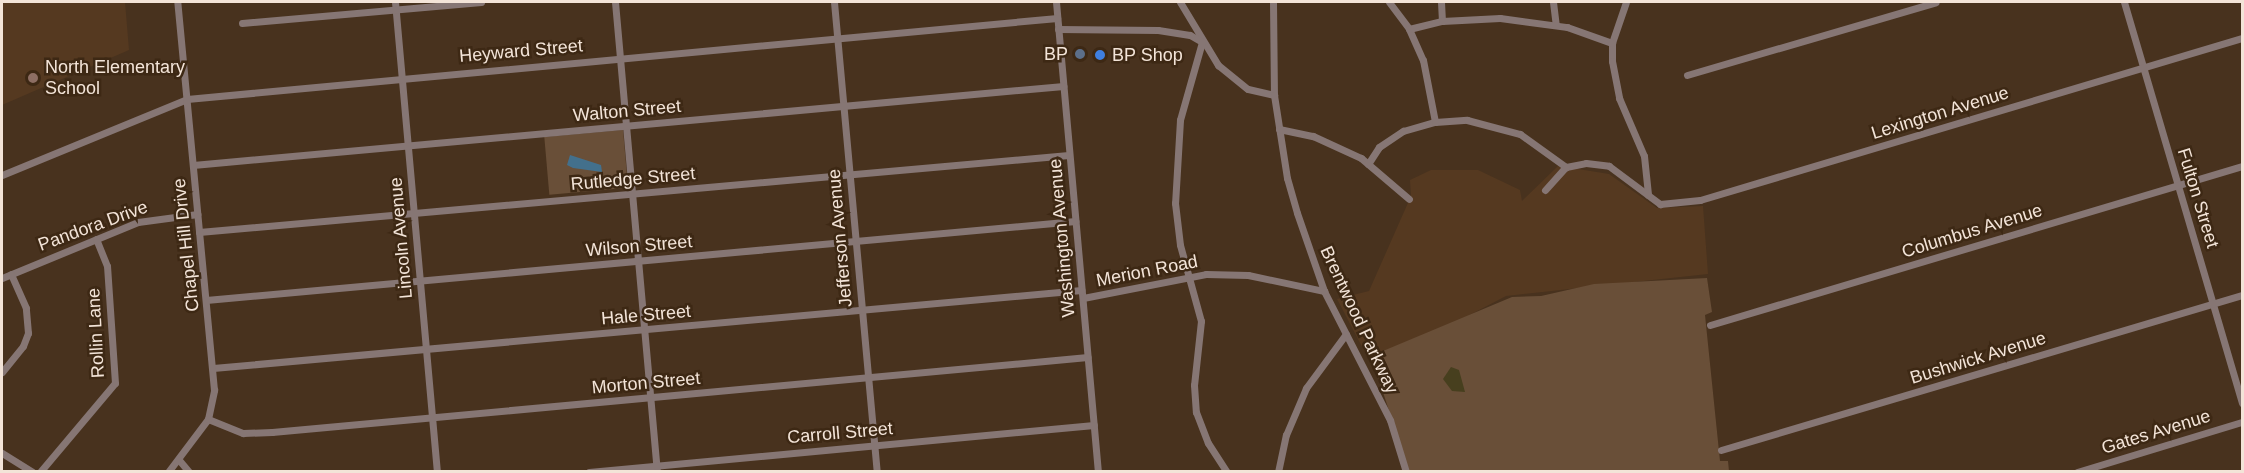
<!DOCTYPE html>
<style>
body{margin:0}
#map{position:relative;width:2244px;height:473px;overflow:hidden;background:#48321e;font-family:Helvetica,sans-serif}
div>[style]{position:absolute}
[style*='--x']{left:calc(var(--x)*1px);top:calc(var(--y)*1px);width:calc(var(--w)*1px);rotate:calc(var(--a)*1deg)}
.built>*{inset:0;background:#553920}
.green>*{inset:0;background:#694f38;transform-origin:0 0}
.sand>*{inset:0;background:#473f1e}
.water>*{inset:0;background:#43708c}
.minor>*{height:7px;margin:-3.5px;padding:0 3.5px;transform-origin:3.5px;border-radius:3.5px;background:#867674}
.dots>*{width:16px;height:16px;translate:-50% -50%;box-sizing:border-box;border:3px solid #3d2814;border-radius:50%}
span{translate:-50% -50%;white-space:nowrap;text-align:center;line-height:1.15;-webkit-text-stroke:5px #3d2814;paint-order:stroke}
.street-label{font-size:18px;color:#f3e4d8}
.poi-label{font-size:18px;color:#f3e4d8}
.right{translate:-100% -50%;text-align:right}
.left{translate:0 -50%;text-align:left}
.frame{position:absolute;inset:0;border:3px solid #f3e4d8;pointer-events:none}
</style>
<div id="map">
<div class="built">
<i style="clip-path:polygon(2px 2px,125px 2px,129px 50px,2px 105px)"></i>
<i style="clip-path:polygon(1558px 166px,1569px 171px,1572px 168px,1609px 174px,1657px 208px,1703px 206px,1708px 274px,1506px 296px,1372px 366px,1337px 299px,1369px 291px,1411px 196px,1410px 180px,1431px 170px,1478px 170px,1520px 190px,1522px 201px)"></i>
</div>
<div class="green">
<i style="left:623px;top:130px;width:58px;height:79px;rotate:85deg"></i>
<i style="clip-path:polygon(1707px 278px,1712px 312px,1705px 315px,1720px 461px,1728px 461px,1729px 471px,1409px 471px,1371px 356px,1512px 297px,1541px 296px,1594px 284px)"></i>
</div>
<div class="sand">
<i style="clip-path:polygon(1451px 367px,1459px 370px,1465px 392px,1452px 391px,1443px 379px)"></i>
</div>
<div class="water">
<i style="clip-path:polygon(570px 155px,601px 165px,602px 172px,573px 168px,567px 165px)"></i>
</div>
<div class="minor">
<i style="--x:395;--y:2;--w:472;--a:84.9"></i>
<i style="--x:615;--y:2;--w:472;--a:84.9"></i>
<i style="--x:834;--y:2;--w:472;--a:84.8"></i>
<i style="--x:1056;--y:2;--w:472;--a:84.9"></i>
<i style="--x:1180;--y:2;--w:74;--a:58.9"></i>
<i style="--x:1218;--y:65;--w:38;--a:39"></i>
<i style="--x:1248;--y:89;--w:27;--a:13"></i>
<i style="--x:1273;--y:2;--w:93;--a:89.4"></i>
<i style="--x:1274;--y:95;--w:84;--a:81.1"></i>
<i style="--x:1287;--y:178;--w:36;--a:74"></i>
<i style="--x:1297;--y:213;--w:83;--a:70.9"></i>
<i style="--x:1324;--y:291;--w:145;--a:62.9"></i>
<i style="--x:1390;--y:420;--w:54;--a:72.9"></i>
<i style="--x:1389;--y:2;--w:34;--a:53"></i>
<i style="--x:1409;--y:29;--w:34;--a:66"></i>
<i style="--x:1423;--y:60;--w:63;--a:79"></i>
<i style="--x:1441;--y:2;--w:19;--a:87"></i>
<i style="--x:1553;--y:2;--w:23;--a:83"></i>
<i style="--x:1626;--y:2;--w:43;--a:108.9"></i>
<i style="--x:1612;--y:43;--w:18;--a:90"></i>
<i style="--x:1612;--y:61;--w:38;--a:79"></i>
<i style="--x:1619;--y:98;--w:63;--a:66.7"></i>
<i style="--x:1644;--y:156;--w:39;--a:84"></i>
<i style="--x:2124;--y:2;--w:418;--a:73.6"></i>
<i style="--x:242;--y:23;--w:240;--a:-5"></i>
<i style="--x:1058;--y:29;--w:100;--a:0.6"></i>
<i style="--x:1158;--y:30;--w:32;--a:9"></i>
<i style="--x:1190;--y:35;--w:14;--a:30"></i>
<i style="--x:1202;--y:42;--w:81;--a:105.8"></i>
<i style="--x:1180;--y:120;--w:83;--a:93.4"></i>
<i style="--x:1175;--y:203;--w:42;--a:83.2"></i>
<i style="--x:1180;--y:245;--w:79;--a:74.6"></i>
<i style="--x:1201;--y:321;--w:64;--a:96.2"></i>
<i style="--x:1194;--y:385;--w:27;--a:86"></i>
<i style="--x:1196;--y:412;--w:33;--a:69"></i>
<i style="--x:1208;--y:443;--w:35;--a:57"></i>
<i style="--x:1409;--y:29;--w:34;--a:-14"></i>
<i style="--x:1442;--y:21;--w:58;--a:-3"></i>
<i style="--x:1500;--y:18;--w:68;--a:7.7"></i>
<i style="--x:1567;--y:27;--w:48;--a:19.6"></i>
<i style="--x:1687;--y:75;--w:259;--a:-16.3"></i>
<i style="--x:1279;--y:129;--w:35;--a:12"></i>
<i style="--x:1313;--y:136;--w:53;--a:24.6"></i>
<i style="--x:1361;--y:158;--w:63;--a:40.5"></i>
<i style="--x:1368;--y:164;--w:20;--a:-57"></i>
<i style="--x:1379;--y:147;--w:29;--a:-34"></i>
<i style="--x:1403;--y:131;--w:33;--a:-16"></i>
<i style="--x:1435;--y:122;--w:32;--a:-4"></i>
<i style="--x:1467;--y:120;--w:55;--a:14.8"></i>
<i style="--x:1520;--y:134;--w:57;--a:35.7"></i>
<i style="--x:1566;--y:167;--w:20;--a:-11"></i>
<i style="--x:1586;--y:163;--w:23;--a:7"></i>
<i style="--x:1609;--y:166;--w:64;--a:36.7"></i>
<i style="--x:1660;--y:204;--w:40;--a:-5.7"></i>
<i style="--x:1700;--y:200;--w:566;--a:-16.64"></i>
<i style="--x:193;--y:165;--w:874;--a:-5.19"></i>
<i style="--x:2;--y:175;--w:200;--a:-22.3"></i>
<i style="--x:187;--y:99;--w:874;--a:-5.32"></i>
<i style="--x:1545;--y:190;--w:31;--a:-48"></i>
<i style="--x:199;--y:232;--w:873;--a:-5.06"></i>
<i style="--x:2;--y:278;--w:147;--a:-22.4"></i>
<i style="--x:138;--y:222;--w:60;--a:-7.7"></i>
<i style="--x:1083;--y:298;--w:125;--a:-11"></i>
<i style="--x:1206;--y:274;--w:42;--a:1.4"></i>
<i style="--x:1248;--y:275;--w:78;--a:11.9"></i>
<i style="--x:206;--y:300;--w:873;--a:-5.19"></i>
<i style="--x:1710;--y:325;--w:555;--a:-16.64"></i>
<i style="--x:213;--y:368;--w:872;--a:-5.13"></i>
<i style="--x:2;--y:372;--w:33;--a:-51"></i>
<i style="--x:23;--y:346;--w:14;--a:-69"></i>
<i style="--x:28;--y:333;--w:25;--a:-95"></i>
<i style="--x:26;--y:308;--w:37;--a:-114"></i>
<i style="--x:208;--y:419;--w:38;--a:22"></i>
<i style="--x:243;--y:433;--w:29;--a:-2"></i>
<i style="--x:272;--y:432;--w:819;--a:-5.25"></i>
<i style="--x:1721;--y:450;--w:544;--a:-16.57"></i>
<i style="--x:2;--y:453;--w:36;--a:32"></i>
<i style="--x:179;--y:460;--w:16;--a:50"></i>
<i style="--x:40;--y:472;--w:116;--a:-49.9"></i>
<i style="--x:115;--y:383;--w:117;--a:-93.9"></i>
<i style="--x:107;--y:266;--w:29;--a:-112"></i>
<i style="--x:168;--y:472;--w:66;--a:-53"></i>
<i style="--x:208;--y:419;--w:30;--a:-78"></i>
<i style="--x:214;--y:390;--w:390;--a:-95.4"></i>
<i style="--x:589;--y:472;--w:507;--a:-5.32"></i>
<i style="--x:1278;--y:472;--w:38;--a:-78"></i>
<i style="--x:1286;--y:435;--w:51;--a:-66.9"></i>
<i style="--x:1306;--y:388;--w:67;--a:-53.5"></i>
<i style="--x:2077;--y:472;--w:172;--a:-16.9"></i>
</div>
<div class="dots">
<i style="left:1080px;top:54px;background:#5c6f8a"></i>
<i style="left:1100px;top:55px;background:#3f7fe0"></i>
<i style="left:33px;top:78px;background:#8d6e63"></i>
</div>
<div class="street-label">
<span style="left:521px;top:51px;rotate:-5deg">Heyward Street</span>
<span style="left:627px;top:111px;rotate:-5deg">Walton Street</span>
<span style="left:1940px;top:113px;rotate:-17deg">Lexington Avenue</span>
<span style="left:633px;top:179px;rotate:-5deg">Rutledge Street</span>
<span style="left:2198px;top:198px;rotate:73deg">Fulton Street</span>
<span style="left:93px;top:226px;rotate:-20deg">Pandora Drive</span>
<span style="left:1972px;top:231px;rotate:-17deg">Columbus Avenue</span>
<span style="left:401px;top:238px;rotate:-95deg">Lincoln Avenue</span>
<span style="left:840px;top:238px;rotate:-95deg">Jefferson Avenue</span>
<span style="left:1062px;top:238px;rotate:-95deg">Washington Avenue</span>
<span style="left:186px;top:245px;rotate:-96deg">Chapel Hill Drive</span>
<span style="left:639px;top:246px;rotate:-5deg">Wilson Street</span>
<span style="left:1147px;top:271px;rotate:-11deg">Merion Road</span>
<span style="left:646px;top:315px;rotate:-5deg">Hale Street</span>
<span style="left:1359px;top:320px;rotate:65deg">Brentwood Parkway</span>
<span style="left:96px;top:333px;rotate:-93deg">Rollin Lane</span>
<span style="left:1978px;top:358px;rotate:-17deg">Bushwick Avenue</span>
<span style="left:646px;top:383px;rotate:-5deg">Morton Street</span>
<span style="left:2156px;top:432px;rotate:-17deg">Gates Avenue</span>
<span style="left:840px;top:433px;rotate:-5deg">Carroll Street</span>
</div>
<div class="poi-label">
<span class="right" style="left:1068px;top:54px">BP</span>
<span class="left" style="left:1112px;top:55px">BP Shop</span>
<span class="left" style="left:45px;top:78px">North Elementary<br>School</span>
</div>
<div class="frame"></div>
</div>
